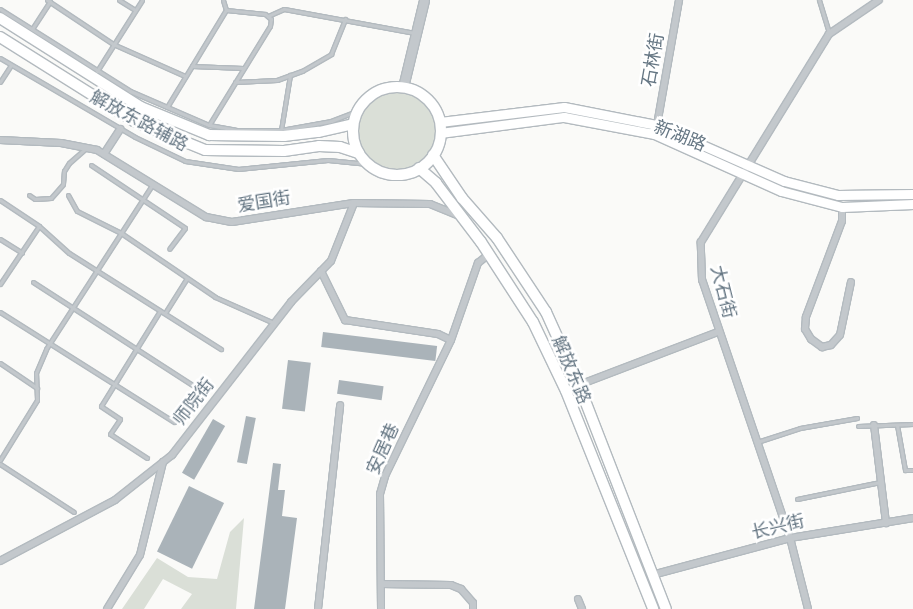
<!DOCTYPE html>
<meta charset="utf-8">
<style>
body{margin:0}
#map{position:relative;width:913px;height:609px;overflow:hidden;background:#fafaf8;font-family:Poppins,"Noto Sans SC",sans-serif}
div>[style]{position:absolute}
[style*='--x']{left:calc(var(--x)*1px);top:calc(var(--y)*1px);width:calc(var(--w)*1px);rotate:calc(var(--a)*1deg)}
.green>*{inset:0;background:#dadfd7}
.round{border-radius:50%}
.building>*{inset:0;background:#aab3b9;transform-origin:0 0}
.roads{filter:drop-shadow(1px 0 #b3babf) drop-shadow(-1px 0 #b3babf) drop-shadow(0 1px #b3babf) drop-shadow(0 -1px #b3babf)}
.service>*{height:3px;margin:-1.5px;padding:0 1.5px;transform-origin:1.5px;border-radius:1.5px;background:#c3c8cc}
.minor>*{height:6px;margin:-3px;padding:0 3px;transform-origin:3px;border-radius:3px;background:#c3c8cc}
.tertiary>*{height:9px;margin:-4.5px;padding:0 4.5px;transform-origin:4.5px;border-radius:4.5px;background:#c3c8cc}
.secondary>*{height:9px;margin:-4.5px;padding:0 4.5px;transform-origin:4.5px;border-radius:4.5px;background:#fff}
.primary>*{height:10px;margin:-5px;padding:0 5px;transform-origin:5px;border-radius:5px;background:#fff}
.primary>.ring{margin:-5px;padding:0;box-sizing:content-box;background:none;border:10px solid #fff;border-radius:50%}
span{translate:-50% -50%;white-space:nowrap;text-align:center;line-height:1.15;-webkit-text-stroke:5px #fff;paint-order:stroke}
.street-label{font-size:18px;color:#657683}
</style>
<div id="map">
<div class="green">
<i class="round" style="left:353px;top:87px;width:88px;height:88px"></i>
<i style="clip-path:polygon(244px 518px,236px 609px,181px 609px,192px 594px,163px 579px,144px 609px,122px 609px,157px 558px,188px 577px,217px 579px,230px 532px)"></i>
</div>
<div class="building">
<i style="left:323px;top:332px;width:115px;height:15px;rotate:7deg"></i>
<i style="left:288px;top:360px;width:23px;height:49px;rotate:7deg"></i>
<i style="left:339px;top:380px;width:45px;height:14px;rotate:8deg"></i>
<i style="left:246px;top:416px;width:10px;height:47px;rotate:11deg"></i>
<i style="left:213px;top:419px;width:14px;height:62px;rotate:30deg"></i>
<i style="clip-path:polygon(273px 463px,281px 464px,278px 490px,285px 490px,282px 516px,297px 518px,285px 609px,254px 609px)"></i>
<i style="left:189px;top:486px;width:39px;height:73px;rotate:26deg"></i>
</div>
<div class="roads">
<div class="service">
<i style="--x:47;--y:0;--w:79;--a:33.7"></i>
<i style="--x:113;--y:44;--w:79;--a:24"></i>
<i style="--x:119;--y:0;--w:19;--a:32"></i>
<i style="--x:819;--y:0;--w:34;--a:73"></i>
<i style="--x:0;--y:9;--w:154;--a:32.2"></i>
<i style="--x:130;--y:91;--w:86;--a:23.3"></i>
<i style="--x:209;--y:125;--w:27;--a:10"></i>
<i style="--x:236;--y:130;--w:45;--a:0"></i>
<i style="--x:281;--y:130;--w:51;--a:-10.2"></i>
<i style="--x:331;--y:121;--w:28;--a:-21"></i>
<i style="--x:268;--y:16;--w:17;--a:-24"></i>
<i style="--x:284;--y:9;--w:133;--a:10.4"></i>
<i style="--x:32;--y:29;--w:33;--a:-57"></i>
<i style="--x:0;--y:58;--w:156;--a:30.3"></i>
<i style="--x:135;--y:137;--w:55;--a:25.6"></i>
<i style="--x:185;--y:161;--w:54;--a:8.6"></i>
<i style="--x:238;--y:169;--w:90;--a:-5.7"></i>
<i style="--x:328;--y:160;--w:40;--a:5.7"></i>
<i style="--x:192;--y:66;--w:51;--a:2.2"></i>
<i style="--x:97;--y:71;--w:84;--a:-57.6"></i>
<i style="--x:0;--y:82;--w:20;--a:-57"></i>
<i style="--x:235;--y:82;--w:42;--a:-2.7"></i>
<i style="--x:277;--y:80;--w:27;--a:-20"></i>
<i style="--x:302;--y:71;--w:34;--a:-30"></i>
<i style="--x:331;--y:54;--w:38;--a:-68"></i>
<i style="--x:167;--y:107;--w:114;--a:-58.7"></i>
<i style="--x:226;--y:10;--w:10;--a:-107"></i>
<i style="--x:209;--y:125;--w:116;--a:-58.4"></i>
<i style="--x:270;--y:26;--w:7;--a:-82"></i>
<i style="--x:271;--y:19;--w:8;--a:-140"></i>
<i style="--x:265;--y:14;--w:39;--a:-174"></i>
<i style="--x:281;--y:130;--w:56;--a:-80.7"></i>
<i style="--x:91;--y:165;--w:113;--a:33.8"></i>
<i style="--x:185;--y:228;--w:26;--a:127"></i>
<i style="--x:29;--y:195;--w:7;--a:34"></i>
<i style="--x:35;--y:199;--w:16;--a:-4"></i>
<i style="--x:51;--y:198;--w:18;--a:-49"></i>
<i style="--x:63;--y:184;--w:13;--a:-86"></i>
<i style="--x:64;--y:171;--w:9;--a:-58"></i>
<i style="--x:69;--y:163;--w:21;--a:-41"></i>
<i style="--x:68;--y:195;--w:18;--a:61"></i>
<i style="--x:77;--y:211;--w:49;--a:26.6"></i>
<i style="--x:121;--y:233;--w:114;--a:34.2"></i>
<i style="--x:215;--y:297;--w:64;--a:23.8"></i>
<i style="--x:0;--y:200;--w:47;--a:33.7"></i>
<i style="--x:39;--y:226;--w:70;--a:123.9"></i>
<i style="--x:39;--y:226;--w:40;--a:42"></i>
<i style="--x:69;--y:253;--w:180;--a:32.3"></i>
<i style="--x:0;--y:239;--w:26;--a:32"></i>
<i style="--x:33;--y:282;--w:199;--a:32.9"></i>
<i style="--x:0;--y:312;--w:206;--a:32.3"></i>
<i style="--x:165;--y:313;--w:41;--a:-57.8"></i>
<i style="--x:0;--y:363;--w:45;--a:34"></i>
<i style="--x:897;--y:425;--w:46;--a:79.9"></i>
<i style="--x:905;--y:470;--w:8;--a:0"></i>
<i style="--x:858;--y:426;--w:55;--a:-2.1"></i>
<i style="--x:757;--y:442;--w:45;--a:-18"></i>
<i style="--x:800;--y:428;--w:58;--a:-10"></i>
<i style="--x:147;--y:458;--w:44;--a:-147"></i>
<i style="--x:110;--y:434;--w:18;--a:-56"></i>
<i style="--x:120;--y:419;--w:23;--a:-146"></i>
<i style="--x:101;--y:406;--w:112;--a:-58.2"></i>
<i style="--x:0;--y:460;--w:70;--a:-58.3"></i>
<i style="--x:37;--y:400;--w:27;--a:-92"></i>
<i style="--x:36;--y:373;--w:26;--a:-67"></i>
<i style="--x:46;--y:349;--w:195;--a:-57.1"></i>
<i style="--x:0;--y:464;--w:88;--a:33"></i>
<i style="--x:797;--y:499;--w:85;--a:-11.6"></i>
</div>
<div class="minor">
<i style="--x:657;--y:125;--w:127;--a:-80"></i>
<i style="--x:0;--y:140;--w:61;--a:2.8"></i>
<i style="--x:61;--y:143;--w:37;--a:11"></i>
<i style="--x:97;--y:150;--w:128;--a:31.6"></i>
<i style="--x:206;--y:217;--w:26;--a:11"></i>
<i style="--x:232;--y:222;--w:123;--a:-8.9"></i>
<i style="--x:354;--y:203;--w:76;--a:0.8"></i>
<i style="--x:430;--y:204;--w:31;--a:22"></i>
<i style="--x:104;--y:154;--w:30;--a:-57"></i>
<i style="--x:842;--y:207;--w:14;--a:90"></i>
<i style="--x:842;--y:221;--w:103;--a:110.6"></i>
<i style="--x:806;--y:317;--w:12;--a:95"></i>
<i style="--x:805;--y:329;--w:12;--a:59"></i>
<i style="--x:811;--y:339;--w:14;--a:36"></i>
<i style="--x:822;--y:347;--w:9;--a:-13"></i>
<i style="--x:831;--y:345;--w:13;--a:-48"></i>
<i style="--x:840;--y:335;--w:54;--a:-78.3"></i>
<i style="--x:321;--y:271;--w:55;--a:63.9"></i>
<i style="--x:345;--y:320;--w:94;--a:8.6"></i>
<i style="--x:438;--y:334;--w:14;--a:25"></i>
<i style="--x:579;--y:385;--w:149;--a:-20.9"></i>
<i style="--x:874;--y:425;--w:99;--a:83"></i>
<i style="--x:0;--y:561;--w:130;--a:-27.9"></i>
<i style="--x:115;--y:500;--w:73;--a:-38.3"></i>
<i style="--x:172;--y:455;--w:194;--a:-52.1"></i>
<i style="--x:291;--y:302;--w:57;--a:-45.7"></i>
<i style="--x:331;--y:261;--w:62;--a:-68.4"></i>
<i style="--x:652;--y:575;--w:143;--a:-15"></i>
<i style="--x:790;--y:538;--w:125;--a:-9.2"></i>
<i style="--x:381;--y:584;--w:70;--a:0.8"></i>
<i style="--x:451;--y:585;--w:11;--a:22"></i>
<i style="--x:461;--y:589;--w:18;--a:49"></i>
<i style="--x:473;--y:603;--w:6;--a:90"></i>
<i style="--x:578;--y:599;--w:11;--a:68"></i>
<i style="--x:107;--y:609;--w:63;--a:-58.6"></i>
<i style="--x:140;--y:555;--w:96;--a:-76.1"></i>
<i style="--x:318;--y:609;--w:205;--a:-83.8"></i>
<i style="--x:381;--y:609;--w:115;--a:-90.5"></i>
<i style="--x:380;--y:494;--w:19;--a:-74"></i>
<i style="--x:385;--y:476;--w:151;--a:-64.1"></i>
<i style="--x:451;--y:340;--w:82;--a:-70.7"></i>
<i style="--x:478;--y:263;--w:14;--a:-39"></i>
<i style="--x:808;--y:609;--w:73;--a:-104.2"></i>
<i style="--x:790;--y:538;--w:273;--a:-108.8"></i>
<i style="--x:702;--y:280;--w:38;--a:-92"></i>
<i style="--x:701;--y:242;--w:244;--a:-58.4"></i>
<i style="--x:829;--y:34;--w:60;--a:-34.2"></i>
</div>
<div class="tertiary">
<i style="--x:403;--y:87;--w:89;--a:-76.4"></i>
</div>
<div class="secondary">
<i style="--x:440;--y:122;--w:125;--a:-6.9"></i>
<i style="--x:564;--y:107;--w:95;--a:11"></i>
<i style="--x:657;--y:125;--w:139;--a:23.8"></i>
<i style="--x:784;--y:181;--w:56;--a:14.5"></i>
<i style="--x:838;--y:195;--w:75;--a:-0.8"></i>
<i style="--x:440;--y:133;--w:125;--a:-7.4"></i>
<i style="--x:564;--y:117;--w:92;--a:10.7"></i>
<i style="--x:654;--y:134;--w:139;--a:24.2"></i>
<i style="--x:781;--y:191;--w:63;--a:14.7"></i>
<i style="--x:842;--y:207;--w:71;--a:-2.4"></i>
</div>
<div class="primary">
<i style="--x:0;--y:18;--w:167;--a:32.3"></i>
<i style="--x:141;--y:107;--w:74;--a:22.4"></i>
<i style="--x:209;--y:135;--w:75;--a:0.8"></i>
<i style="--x:284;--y:136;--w:35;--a:-7"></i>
<i style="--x:319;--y:132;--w:35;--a:-13"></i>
<i style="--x:0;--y:37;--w:158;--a:32.1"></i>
<i style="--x:134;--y:121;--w:77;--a:22.2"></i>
<i style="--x:205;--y:150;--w:79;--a:0.7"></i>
<i style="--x:284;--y:151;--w:35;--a:-8"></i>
<i style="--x:319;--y:146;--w:21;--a:3"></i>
<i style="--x:340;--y:147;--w:20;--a:18"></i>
<i class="ring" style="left:353px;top:87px;width:78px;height:78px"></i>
<i style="--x:433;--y:155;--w:52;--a:56"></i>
<i style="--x:462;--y:198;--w:53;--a:48.8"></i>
<i style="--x:497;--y:238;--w:89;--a:56.5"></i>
<i style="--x:546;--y:312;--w:80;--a:65.7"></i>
<i style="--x:579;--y:385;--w:240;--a:68.8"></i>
<i style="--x:419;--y:168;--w:23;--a:41"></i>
<i style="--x:436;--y:183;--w:74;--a:52.7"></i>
<i style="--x:481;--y:242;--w:95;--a:57"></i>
<i style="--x:533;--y:322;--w:76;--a:64.4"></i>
<i style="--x:566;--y:391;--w:235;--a:68.2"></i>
</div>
</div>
<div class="street-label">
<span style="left:653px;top:60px;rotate:-80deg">石林街</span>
<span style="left:139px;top:121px;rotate:28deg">解放东路辅路</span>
<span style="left:680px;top:136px;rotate:22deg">新湖路</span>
<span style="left:264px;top:202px;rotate:-9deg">爱国街</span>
<span style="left:723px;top:292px;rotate:76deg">大石街</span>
<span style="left:571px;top:370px;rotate:67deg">解放东路</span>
<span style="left:194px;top:402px;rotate:-52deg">师院街</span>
<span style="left:383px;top:449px;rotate:-66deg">安居巷</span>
<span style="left:778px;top:527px;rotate:-13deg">长兴街</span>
</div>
</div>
